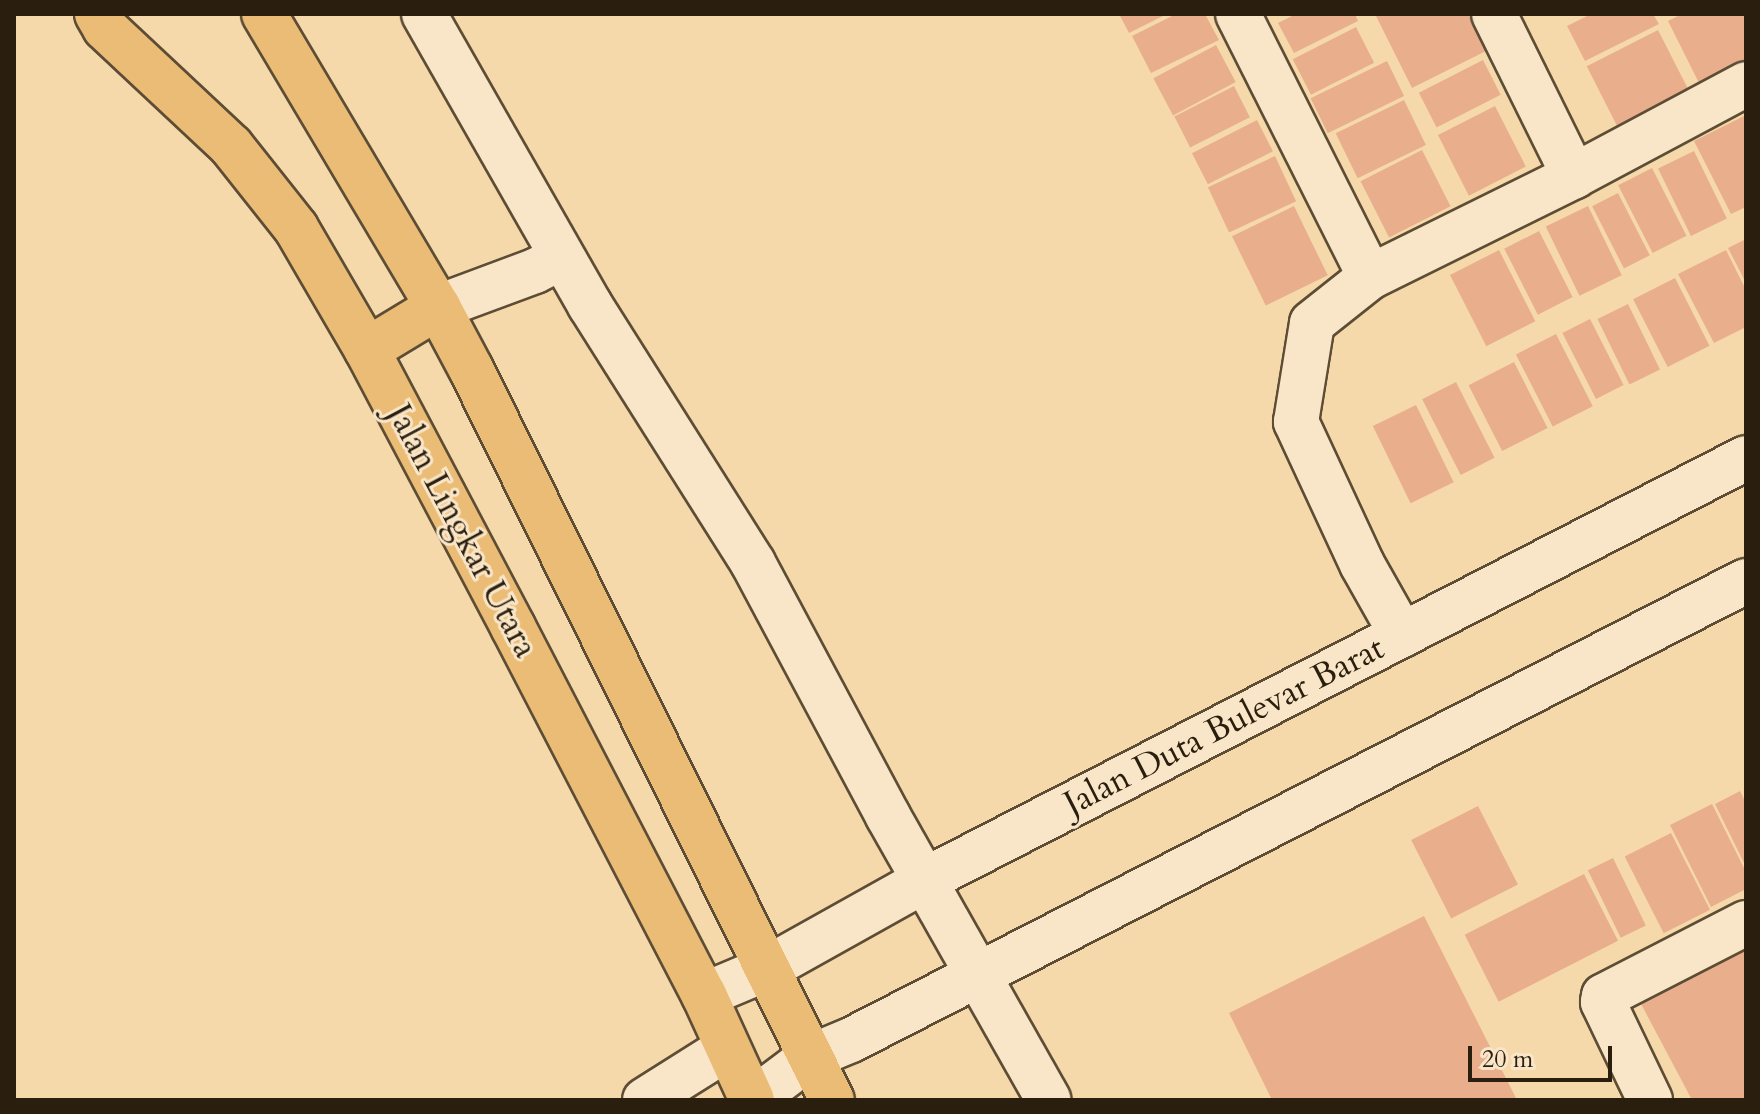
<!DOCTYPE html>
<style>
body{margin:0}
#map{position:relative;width:1760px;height:1114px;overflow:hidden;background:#f6d9aa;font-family:Cardo,serif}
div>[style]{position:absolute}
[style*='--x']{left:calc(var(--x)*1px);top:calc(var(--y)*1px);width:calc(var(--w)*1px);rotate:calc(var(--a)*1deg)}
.building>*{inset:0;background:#e9af8d;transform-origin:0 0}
.roads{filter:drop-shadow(2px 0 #5d4d35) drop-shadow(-2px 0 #5d4d35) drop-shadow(0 2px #5d4d35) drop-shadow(0 -2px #5d4d35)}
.minor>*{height:44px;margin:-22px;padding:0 22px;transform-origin:22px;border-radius:22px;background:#f9e6c8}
.major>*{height:44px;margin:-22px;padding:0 22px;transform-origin:22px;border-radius:22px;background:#ebbc75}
span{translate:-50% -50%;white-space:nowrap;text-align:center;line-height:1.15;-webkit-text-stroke:6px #f9e6c8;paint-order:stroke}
.street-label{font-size:34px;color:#2a1e0e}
.frame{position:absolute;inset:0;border:16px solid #2a1e0e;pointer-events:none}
.scale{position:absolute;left:1468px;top:1046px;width:144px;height:36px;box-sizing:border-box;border:4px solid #2a1e0e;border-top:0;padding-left:10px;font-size:24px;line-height:28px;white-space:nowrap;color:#2a1e0e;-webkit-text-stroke:6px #f9e6c8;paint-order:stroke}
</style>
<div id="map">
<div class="building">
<i style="clip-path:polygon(1119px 14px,1167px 14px,1129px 33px)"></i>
<i style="clip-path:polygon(1176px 14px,1205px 14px,1219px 40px,1151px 73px,1132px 36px)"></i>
<i style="clip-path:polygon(1296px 14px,1355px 14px,1358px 21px,1294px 53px,1278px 23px)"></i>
<i style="clip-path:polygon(1375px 14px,1468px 14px,1486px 51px,1412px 88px)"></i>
<i style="clip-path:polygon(1591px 14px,1653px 14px,1659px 24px,1585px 61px,1567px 26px)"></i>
<i style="clip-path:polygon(1682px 14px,1744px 14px,1746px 65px,1701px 87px,1668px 21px)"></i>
<i style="left:1356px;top:27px;width:40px;height:71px;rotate:63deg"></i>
<i style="left:1658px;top:30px;width:68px;height:80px;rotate:63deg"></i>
<i style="left:1216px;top:45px;width:42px;height:71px;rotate:62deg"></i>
<i style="left:1483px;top:60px;width:39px;height:72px;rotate:63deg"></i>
<i style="left:1387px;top:61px;width:39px;height:85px;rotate:64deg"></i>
<i style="left:1234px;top:86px;width:35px;height:67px;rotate:63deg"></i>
<i style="left:1404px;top:100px;width:50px;height:76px;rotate:64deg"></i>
<i style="left:1495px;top:106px;width:68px;height:64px;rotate:63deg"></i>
<i style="clip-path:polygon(1746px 115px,1746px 207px,1731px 214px,1694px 141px)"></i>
<i style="left:1257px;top:120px;width:35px;height:73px;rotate:63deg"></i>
<i style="left:1422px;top:150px;width:63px;height:69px;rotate:63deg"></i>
<i style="left:1694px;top:151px;width:75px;height:40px;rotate:64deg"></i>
<i style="left:1275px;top:156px;width:50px;height:74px;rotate:65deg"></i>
<i style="left:1652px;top:168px;width:76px;height:38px;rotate:63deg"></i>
<i style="left:1618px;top:193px;width:70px;height:29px;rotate:63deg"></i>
<i style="left:1294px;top:206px;width:77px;height:69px;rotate:64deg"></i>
<i style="left:1588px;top:206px;width:77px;height:47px;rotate:64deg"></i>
<i style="left:1539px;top:231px;width:74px;height:39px;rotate:63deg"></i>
<i style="clip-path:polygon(1746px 239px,1746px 283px,1728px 248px)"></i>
<i style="left:1499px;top:250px;width:80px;height:55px;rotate:63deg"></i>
<i style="clip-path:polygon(1726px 250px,1746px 290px,1746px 327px,1714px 343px,1678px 274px)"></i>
<i style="left:1675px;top:278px;width:76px;height:47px;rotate:63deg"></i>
<i style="left:1628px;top:304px;width:73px;height:34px;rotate:64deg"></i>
<i style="left:1590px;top:319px;width:74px;height:31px;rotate:63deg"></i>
<i style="left:1556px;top:334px;width:81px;height:45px;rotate:63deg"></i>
<i style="left:1514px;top:362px;width:74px;height:51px;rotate:63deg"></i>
<i style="left:1456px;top:382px;width:85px;height:38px;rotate:63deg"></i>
<i style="left:1416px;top:405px;width:86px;height:48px;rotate:64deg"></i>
<i style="clip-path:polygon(1740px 791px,1746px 803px,1746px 867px,1715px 804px)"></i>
<i style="clip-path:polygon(1712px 804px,1746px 872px,1746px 889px,1711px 907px,1670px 825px)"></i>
<i style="left:1478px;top:806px;width:88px;height:75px;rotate:63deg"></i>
<i style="left:1671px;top:833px;width:86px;height:52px;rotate:63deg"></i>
<i style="left:1613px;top:858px;width:75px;height:28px;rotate:64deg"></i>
<i style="left:1584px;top:874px;width:75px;height:134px;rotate:63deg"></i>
<i style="clip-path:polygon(1424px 916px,1517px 1100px,1272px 1100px,1229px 1013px)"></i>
<i style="clip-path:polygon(1746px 945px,1746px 1100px,1692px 1100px,1640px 1002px)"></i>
</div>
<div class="roads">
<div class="minor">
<i style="--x:424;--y:14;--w:335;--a:60.3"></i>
<i style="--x:590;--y:305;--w:305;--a:57.7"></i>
<i style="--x:753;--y:563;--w:287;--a:61.9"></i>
<i style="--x:888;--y:816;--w:326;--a:60.5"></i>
<i style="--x:1238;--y:14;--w:294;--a:63.3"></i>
<i style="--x:1494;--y:14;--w:181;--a:63.7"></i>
<i style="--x:438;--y:307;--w:103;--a:-20.4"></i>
<i style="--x:535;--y:271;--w:30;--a:-27"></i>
<i style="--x:1402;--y:635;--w:81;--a:-119.4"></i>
<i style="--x:1362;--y:564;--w:157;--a:-114.9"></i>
<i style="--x:1296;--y:422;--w:100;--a:-80.8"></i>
<i style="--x:1312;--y:323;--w:74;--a:-38.4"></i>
<i style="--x:1370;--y:277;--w:228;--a:-26.3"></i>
<i style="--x:1574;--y:176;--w:195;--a:-28.1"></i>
<i style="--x:704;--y:995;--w:67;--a:-22.8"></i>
<i style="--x:766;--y:969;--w:182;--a:-29.2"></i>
<i style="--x:925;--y:880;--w:923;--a:-27.2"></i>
<i style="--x:645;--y:1100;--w:96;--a:-32.2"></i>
<i style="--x:753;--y:1100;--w:71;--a:-37"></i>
<i style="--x:810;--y:1057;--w:44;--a:-22.5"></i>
<i style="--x:851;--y:1040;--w:1006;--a:-27.15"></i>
<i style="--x:1650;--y:1100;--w:109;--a:-115.6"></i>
<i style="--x:1603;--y:1002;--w:6;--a:-81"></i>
<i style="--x:1604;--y:996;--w:160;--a:-27.2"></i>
</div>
<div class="major">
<i style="--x:97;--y:14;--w:16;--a:60"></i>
<i style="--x:105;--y:28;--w:173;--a:43.1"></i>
<i style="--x:231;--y:146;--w:105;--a:51.6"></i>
<i style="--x:296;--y:228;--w:141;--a:59.8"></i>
<i style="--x:367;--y:350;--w:313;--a:62.2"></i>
<i style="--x:513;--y:627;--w:415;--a:62.6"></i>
<i style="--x:704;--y:995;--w:115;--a:65.4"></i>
<i style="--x:264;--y:14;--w:341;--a:59.3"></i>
<i style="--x:438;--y:307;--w:70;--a:62"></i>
<i style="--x:471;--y:369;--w:815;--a:63.72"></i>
<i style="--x:367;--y:350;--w:83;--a:-31.2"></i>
</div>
</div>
<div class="street-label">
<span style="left:462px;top:531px;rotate:62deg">Jalan Lingkar Utara</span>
<span style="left:1224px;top:726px;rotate:-27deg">Jalan Duta Bulevar Barat</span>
</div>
<div class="frame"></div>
<div class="scale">20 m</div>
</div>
